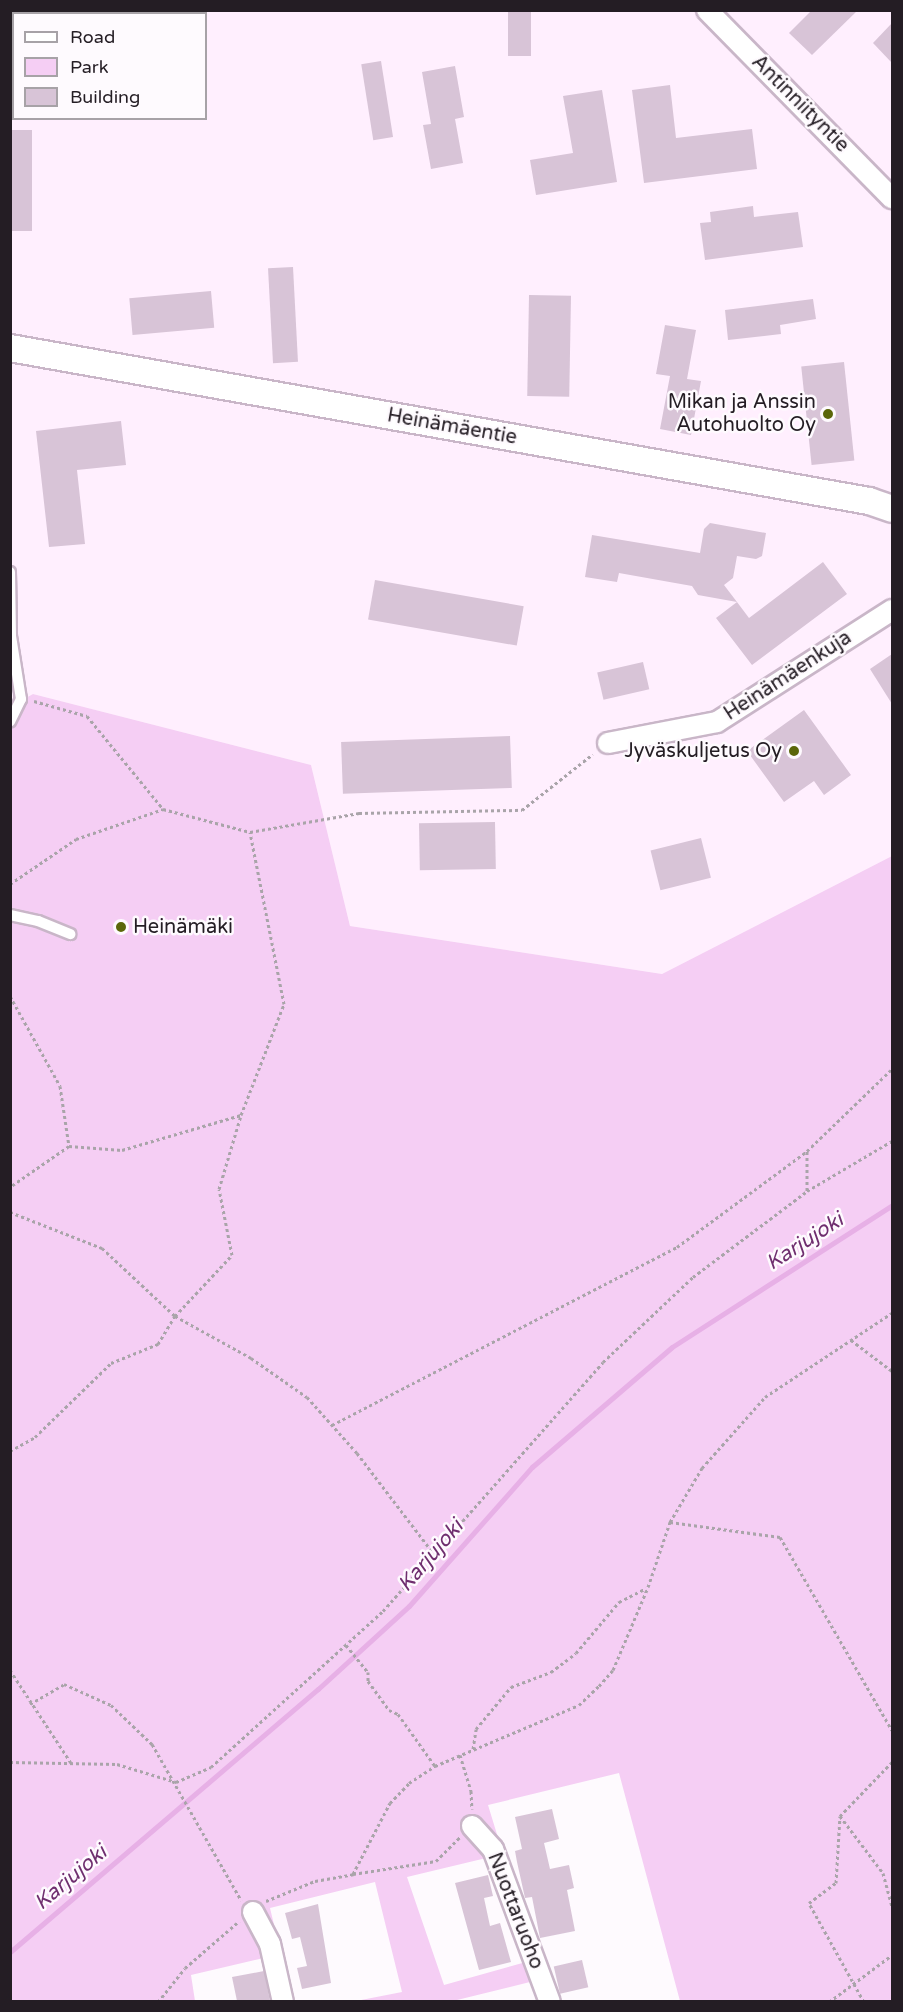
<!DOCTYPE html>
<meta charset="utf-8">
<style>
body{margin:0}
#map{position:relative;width:903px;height:2012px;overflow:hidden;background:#fefafe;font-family:"Varela Round",sans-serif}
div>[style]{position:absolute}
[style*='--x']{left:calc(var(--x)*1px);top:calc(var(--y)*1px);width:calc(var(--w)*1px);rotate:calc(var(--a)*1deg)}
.built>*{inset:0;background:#ffeffe}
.green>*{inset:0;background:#f5cef4}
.stream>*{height:5px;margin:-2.5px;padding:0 2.5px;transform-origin:2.5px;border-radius:2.5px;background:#e7b0e6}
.building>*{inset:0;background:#d8c4d7;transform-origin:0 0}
.path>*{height:3px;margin-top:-1.5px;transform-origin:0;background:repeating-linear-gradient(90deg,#a9a4a9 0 3px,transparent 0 6px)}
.roads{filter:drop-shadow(2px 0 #c9b6c8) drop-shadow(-2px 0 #c9b6c8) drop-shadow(0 2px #c9b6c8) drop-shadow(0 -2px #c9b6c8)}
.service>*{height:10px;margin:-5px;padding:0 5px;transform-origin:5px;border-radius:5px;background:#fff}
.minor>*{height:20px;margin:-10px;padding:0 10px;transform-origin:10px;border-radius:10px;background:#fff}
.tertiary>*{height:26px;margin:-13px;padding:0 13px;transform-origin:13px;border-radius:13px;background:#fff}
.dots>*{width:16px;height:16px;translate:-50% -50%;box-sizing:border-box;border:3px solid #fefafe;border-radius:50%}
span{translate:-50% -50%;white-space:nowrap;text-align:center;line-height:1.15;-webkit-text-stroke:5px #fefafe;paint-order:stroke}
.street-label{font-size:20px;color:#241d24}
.poi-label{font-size:20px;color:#241d24}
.right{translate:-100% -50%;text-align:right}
.left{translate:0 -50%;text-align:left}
.water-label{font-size:21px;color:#6f2e6f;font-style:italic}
.frame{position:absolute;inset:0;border:12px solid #241d24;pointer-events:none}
.legend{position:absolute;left:12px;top:12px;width:195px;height:108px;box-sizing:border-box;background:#fefafe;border:2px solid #a7a2a7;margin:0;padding:8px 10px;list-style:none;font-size:18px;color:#241d24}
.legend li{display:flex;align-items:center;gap:12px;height:30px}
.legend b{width:30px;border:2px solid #a7a2a7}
</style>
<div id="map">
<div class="built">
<i style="clip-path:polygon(evenodd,11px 11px,892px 11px,892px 856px,662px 974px,350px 926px,311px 765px,33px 694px,11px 706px,11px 11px,14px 14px,206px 14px,206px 118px,14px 118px,14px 14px)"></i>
</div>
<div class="green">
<i style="clip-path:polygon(33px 694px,311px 765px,350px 926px,662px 974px,892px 856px,892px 2001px,680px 2001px,619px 1773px,488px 1805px,503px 1854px,407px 1877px,444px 1985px,526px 1962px,534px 1981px,453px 2001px,356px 2001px,402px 1992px,375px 1882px,270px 1908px,281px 1954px,191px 1975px,195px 2001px,11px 2002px,11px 706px)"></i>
</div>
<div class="stream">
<i style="--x:10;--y:1952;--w:405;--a:-40.5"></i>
<i style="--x:318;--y:1689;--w:123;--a:-42.4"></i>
<i style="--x:409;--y:1606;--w:186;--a:-48.5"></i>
<i style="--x:532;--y:1467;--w:184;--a:-40.6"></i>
<i style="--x:672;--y:1347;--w:262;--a:-32.8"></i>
</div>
<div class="building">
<i style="left:508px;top:10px;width:23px;height:46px"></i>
<i style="clip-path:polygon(812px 10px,858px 10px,812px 55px,789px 33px)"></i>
<i style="clip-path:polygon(892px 23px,892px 63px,873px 43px)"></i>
<i style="left:381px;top:61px;width:77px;height:20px;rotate:81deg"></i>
<i style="clip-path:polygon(455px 66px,464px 117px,455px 119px,463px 163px,431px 169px,423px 125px,431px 124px,422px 72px)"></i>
<i style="clip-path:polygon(670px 85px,676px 138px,752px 129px,757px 169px,644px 183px,632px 90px)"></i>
<i style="clip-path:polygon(602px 90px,617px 182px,536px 195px,530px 160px,573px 153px,563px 96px)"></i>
<i style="left:10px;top:130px;width:22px;height:101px"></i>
<i style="clip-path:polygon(753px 206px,754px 217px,798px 212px,803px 247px,705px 260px,700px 223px,711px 222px,710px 212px)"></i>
<i style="left:293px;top:267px;width:95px;height:25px;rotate:87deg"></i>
<i style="left:211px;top:291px;width:37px;height:82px;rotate:85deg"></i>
<i style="left:529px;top:295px;width:42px;height:101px;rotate:1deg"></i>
<i style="clip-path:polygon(813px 299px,816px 319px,780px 325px,781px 334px,728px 340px,725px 310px)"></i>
<i style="clip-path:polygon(665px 325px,696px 330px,687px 379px,701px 381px,691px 435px,660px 429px,670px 376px,656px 374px)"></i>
<i style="left:844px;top:362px;width:99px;height:43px;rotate:84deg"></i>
<i style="clip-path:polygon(121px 421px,126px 465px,77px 470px,85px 544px,49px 547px,36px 431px)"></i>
<i style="clip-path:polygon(710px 523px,766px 533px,762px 556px,756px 559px,737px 556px,733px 578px,724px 585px,737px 602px,698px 595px,692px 586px,619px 573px,617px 582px,585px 577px,592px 535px,700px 553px,704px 529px)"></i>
<i style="clip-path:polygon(823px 562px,847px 594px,752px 665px,716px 618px,737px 602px,749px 618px)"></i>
<i style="left:375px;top:580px;width:151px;height:40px;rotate:10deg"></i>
<i style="clip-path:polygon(892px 654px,892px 704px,870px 669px)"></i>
<i style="left:643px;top:662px;width:28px;height:47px;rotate:77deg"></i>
<i style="clip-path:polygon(804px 710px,851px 775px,824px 795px,814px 781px,784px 802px,747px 751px)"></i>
<i style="left:510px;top:736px;width:52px;height:169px;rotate:88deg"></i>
<i style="left:495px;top:822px;width:47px;height:76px;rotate:89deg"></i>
<i style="left:701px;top:838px;width:41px;height:52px;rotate:76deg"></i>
<i style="clip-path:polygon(552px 1809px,559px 1839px,544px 1843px,550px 1869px,569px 1865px,574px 1888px,567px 1890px,575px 1931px,540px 1938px,532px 1897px,525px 1898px,517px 1862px,515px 1851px,522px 1849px,515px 1817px)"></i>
<i style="clip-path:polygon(488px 1875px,493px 1896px,484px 1898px,490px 1926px,500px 1923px,511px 1962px,479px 1970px,455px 1883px)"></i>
<i style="clip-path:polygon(318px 1904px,331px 1983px,302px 1989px,297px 1968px,307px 1966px,300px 1937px,292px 1939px,285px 1913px)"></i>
<i style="left:582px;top:1960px;width:28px;height:29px;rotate:77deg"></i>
<i style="clip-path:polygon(264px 1971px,270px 2001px,237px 2001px,232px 1977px)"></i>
</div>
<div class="path">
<i style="--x:34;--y:701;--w:55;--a:15.8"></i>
<i style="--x:87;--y:716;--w:120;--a:50.7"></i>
<i style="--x:10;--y:884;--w:80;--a:-34.3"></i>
<i style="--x:76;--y:839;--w:92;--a:-19"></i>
<i style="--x:163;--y:809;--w:90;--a:14.8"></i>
<i style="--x:250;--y:832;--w:111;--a:-9.9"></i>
<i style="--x:359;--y:813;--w:163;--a:-1.1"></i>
<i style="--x:522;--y:810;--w:90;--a:-38.3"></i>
<i style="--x:10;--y:996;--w:103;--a:60.9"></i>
<i style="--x:60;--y:1086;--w:61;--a:81.5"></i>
<i style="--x:69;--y:1146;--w:72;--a:145.2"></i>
<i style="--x:69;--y:1146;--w:53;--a:4.3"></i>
<i style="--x:122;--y:1150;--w:124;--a:-16.4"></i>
<i style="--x:807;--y:1191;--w:40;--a:-90"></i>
<i style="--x:10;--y:1212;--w:99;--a:21.4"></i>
<i style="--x:102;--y:1248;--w:100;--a:43"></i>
<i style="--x:175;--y:1316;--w:87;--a:28.9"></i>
<i style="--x:251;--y:1358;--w:68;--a:34.9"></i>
<i style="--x:307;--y:1397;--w:75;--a:48.2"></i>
<i style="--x:357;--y:1453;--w:127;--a:52.7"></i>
<i style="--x:851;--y:1340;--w:51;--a:37.1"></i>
<i style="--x:332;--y:1425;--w:388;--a:-27.3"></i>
<i style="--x:677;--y:1247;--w:162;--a:-36.4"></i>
<i style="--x:807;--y:1151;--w:118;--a:-44"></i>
<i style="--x:10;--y:1451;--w:29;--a:-29"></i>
<i style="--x:35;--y:1437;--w:106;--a:-44.2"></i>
<i style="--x:111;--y:1363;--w:51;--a:-22"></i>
<i style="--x:158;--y:1344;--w:33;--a:-59"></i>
<i style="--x:175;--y:1316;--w:83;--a:-46.9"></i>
<i style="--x:232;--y:1255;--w:67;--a:-101.1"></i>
<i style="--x:219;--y:1189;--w:77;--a:-73.4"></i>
<i style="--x:241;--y:1115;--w:119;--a:-68.8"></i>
<i style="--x:284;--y:1004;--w:175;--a:-101.2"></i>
<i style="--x:670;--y:1522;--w:111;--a:7.8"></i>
<i style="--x:780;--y:1537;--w:223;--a:59.9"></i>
<i style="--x:346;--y:1645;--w:35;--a:51"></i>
<i style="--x:368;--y:1672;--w:9;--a:90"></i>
<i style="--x:368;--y:1681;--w:36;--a:54"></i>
<i style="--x:389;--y:1710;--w:10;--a:24"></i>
<i style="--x:398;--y:1714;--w:64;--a:54.6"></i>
<i style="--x:10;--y:1670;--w:111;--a:56.7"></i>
<i style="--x:30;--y:1704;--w:39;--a:-30"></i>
<i style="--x:64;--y:1684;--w:51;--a:24.1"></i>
<i style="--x:111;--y:1705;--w:57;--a:43.6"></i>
<i style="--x:152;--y:1744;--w:180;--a:60.3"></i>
<i style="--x:473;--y:1749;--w:20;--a:-81"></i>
<i style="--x:476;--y:1729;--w:55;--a:-50.2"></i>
<i style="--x:511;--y:1687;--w:43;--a:-20.6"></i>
<i style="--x:551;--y:1672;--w:31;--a:-37"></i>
<i style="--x:576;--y:1653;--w:67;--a:-49.9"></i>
<i style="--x:619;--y:1602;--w:30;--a:-27"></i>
<i style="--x:460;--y:1755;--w:38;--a:73"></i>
<i style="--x:471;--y:1791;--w:18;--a:87"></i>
<i style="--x:10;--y:1762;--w:107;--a:1.1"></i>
<i style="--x:117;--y:1764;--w:62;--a:17"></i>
<i style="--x:176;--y:1782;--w:38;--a:-23"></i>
<i style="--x:211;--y:1767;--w:232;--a:-42.2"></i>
<i style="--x:383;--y:1611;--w:332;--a:-48.5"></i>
<i style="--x:603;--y:1362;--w:124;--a:-43.4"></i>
<i style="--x:693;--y:1277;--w:143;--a:-37"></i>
<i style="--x:807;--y:1191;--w:99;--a:-30.5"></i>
<i style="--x:840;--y:1816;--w:71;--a:53"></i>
<i style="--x:883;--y:1873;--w:34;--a:75"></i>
<i style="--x:353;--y:1874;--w:84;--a:-8.9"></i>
<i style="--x:436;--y:1861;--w:34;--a:-45"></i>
<i style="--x:266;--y:1901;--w:53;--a:-22.2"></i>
<i style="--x:315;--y:1881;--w:39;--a:-10"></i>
<i style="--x:353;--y:1874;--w:80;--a:-62.5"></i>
<i style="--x:390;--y:1803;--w:28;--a:-46"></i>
<i style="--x:409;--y:1783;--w:31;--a:-33"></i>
<i style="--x:435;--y:1766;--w:156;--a:-23"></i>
<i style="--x:579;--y:1705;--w:28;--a:-44"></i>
<i style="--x:599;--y:1686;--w:21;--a:-49"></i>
<i style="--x:613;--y:1670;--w:90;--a:-67.1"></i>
<i style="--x:648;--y:1587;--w:69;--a:-71.3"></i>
<i style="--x:670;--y:1522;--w:63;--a:-59.3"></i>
<i style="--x:702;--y:1468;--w:95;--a:-48.4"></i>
<i style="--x:765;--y:1397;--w:152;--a:-33.5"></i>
<i style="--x:158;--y:2002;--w:43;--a:-51.5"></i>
<i style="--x:185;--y:1968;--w:72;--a:-41"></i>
<i style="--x:829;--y:2002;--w:79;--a:-36.7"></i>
<i style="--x:864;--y:2002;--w:113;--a:-119.1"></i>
<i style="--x:809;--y:1903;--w:34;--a:-37"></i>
<i style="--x:836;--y:1883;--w:67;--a:-86.6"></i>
<i style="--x:840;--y:1816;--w:75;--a:-46.1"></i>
</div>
<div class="roads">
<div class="service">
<i style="--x:10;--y:572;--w:64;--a:89.1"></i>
<i style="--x:11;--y:636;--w:64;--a:81"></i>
<i style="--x:21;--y:699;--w:25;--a:116"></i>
<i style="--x:10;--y:915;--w:29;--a:12"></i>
<i style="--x:38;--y:921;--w:35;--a:22"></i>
</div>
<div class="minor">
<i style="--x:707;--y:10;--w:264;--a:45.5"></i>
<i style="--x:608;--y:743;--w:111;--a:-10.9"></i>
<i style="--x:717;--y:722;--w:208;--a:-32.6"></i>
<i style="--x:472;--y:1826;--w:31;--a:48"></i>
<i style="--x:493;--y:1849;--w:163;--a:69.6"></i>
<i style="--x:253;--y:1912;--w:36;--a:62"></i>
<i style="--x:270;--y:1944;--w:59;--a:77.4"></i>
</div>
<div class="tertiary">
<i style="--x:10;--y:348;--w:873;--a:10.1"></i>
<i style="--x:869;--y:501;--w:24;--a:19"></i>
</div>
</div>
<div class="dots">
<i style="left:828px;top:414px;background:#5b670a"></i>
<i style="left:794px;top:751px;background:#5b670a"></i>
<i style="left:121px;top:927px;background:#5b670a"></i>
</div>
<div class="street-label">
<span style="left:800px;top:104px;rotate:45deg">Antinniityntie</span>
<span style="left:452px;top:427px;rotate:10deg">Heinämäentie</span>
<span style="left:788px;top:676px;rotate:-33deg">Heinämäenkuja</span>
<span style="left:515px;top:1911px;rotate:69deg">Nuottaruoho</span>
</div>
<div class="poi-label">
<span class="right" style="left:816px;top:414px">Mikan ja Anssin<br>Autohuolto Oy</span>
<span class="right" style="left:782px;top:751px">Jyväskuljetus Oy</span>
<span class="left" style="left:133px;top:927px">Heinämäki</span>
</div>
<div class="water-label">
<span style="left:805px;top:1242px;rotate:-33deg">Karjujoki</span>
<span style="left:431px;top:1556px;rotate:-49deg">Karjujoki</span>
<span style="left:71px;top:1878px;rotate:-40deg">Karjujoki</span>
</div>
<div class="frame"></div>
<ul class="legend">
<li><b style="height:8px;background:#fff"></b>Road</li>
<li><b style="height:16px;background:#f5cef4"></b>Park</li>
<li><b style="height:16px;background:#d8c4d7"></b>Building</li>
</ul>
</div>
